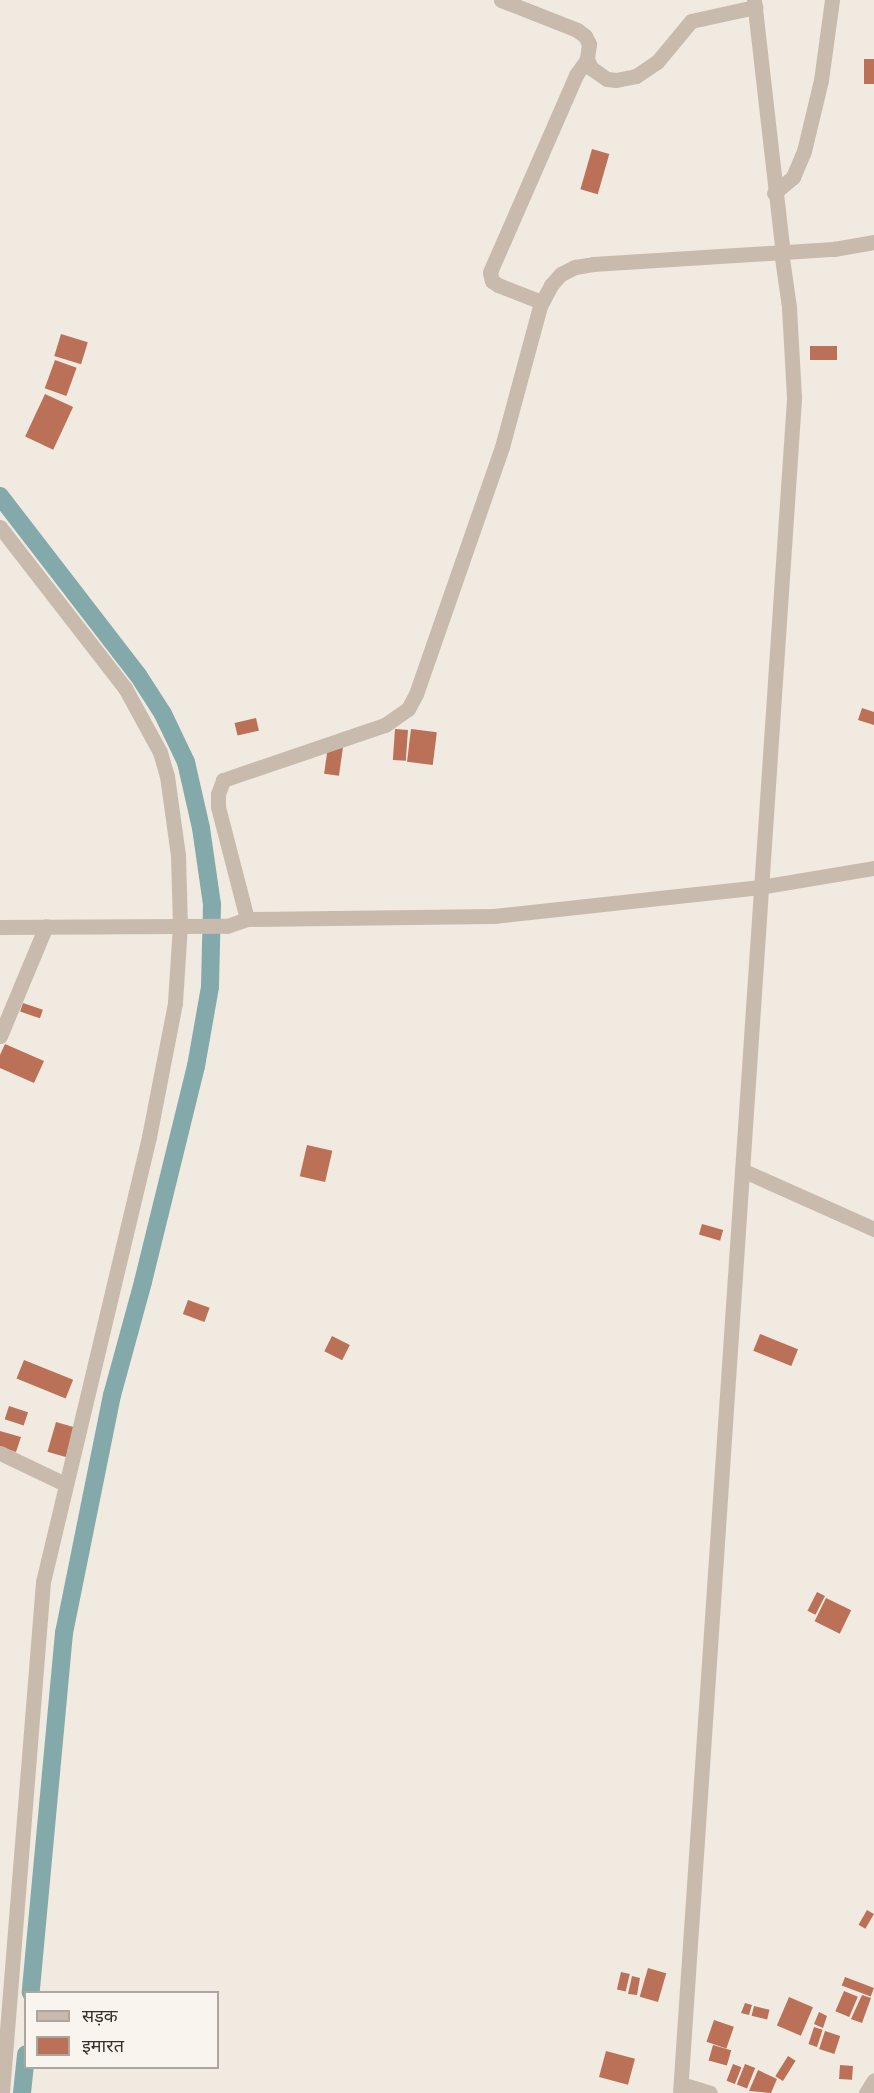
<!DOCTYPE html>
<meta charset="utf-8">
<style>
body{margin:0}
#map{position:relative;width:874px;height:2093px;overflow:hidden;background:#f1eae1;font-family:"Nunito Sans","Noto Sans Devanagari",sans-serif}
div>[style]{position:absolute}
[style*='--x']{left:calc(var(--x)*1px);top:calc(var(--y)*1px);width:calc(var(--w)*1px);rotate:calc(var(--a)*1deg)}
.canal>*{height:18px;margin:-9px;padding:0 9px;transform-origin:9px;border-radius:9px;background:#83a9ab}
.building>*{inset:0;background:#ba7157;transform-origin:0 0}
.minor>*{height:15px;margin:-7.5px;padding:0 7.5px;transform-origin:7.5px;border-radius:7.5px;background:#c8bbae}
.tertiary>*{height:15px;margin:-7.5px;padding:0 7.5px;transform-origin:7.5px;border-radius:7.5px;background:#c8bbae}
.minor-bridge>*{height:15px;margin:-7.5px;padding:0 7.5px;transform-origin:7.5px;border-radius:7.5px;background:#c8bbae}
span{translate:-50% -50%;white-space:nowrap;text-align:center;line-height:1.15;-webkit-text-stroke:5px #f9f4ed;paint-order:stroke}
.legend{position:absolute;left:24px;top:1991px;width:195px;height:78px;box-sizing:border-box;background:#f9f4ed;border:2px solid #aca6a0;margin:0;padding:8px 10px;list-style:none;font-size:18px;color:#38302c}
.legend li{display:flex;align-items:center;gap:12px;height:30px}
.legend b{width:30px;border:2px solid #aca6a0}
</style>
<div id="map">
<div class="canal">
<i style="--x:0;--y:496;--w:226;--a:52.4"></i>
<i style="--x:138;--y:675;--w:46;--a:57.3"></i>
<i style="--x:163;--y:714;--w:53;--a:64.4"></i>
<i style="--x:186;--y:762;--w:68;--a:77.2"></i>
<i style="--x:201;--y:828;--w:77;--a:81.8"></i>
<i style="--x:212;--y:904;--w:83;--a:91.4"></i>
<i style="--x:210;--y:987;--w:80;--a:100"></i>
<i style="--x:196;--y:1066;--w:222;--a:103.8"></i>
<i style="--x:143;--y:1282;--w:117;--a:105.3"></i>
<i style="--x:112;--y:1395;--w:243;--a:101.4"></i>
<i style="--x:64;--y:1633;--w:361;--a:95.3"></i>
<i style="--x:22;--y:2093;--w:39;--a:-84"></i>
</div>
<div class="building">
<i style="left:864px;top:59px;width:10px;height:25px"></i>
<i style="left:592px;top:149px;width:18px;height:42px;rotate:16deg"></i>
<i style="left:61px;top:334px;width:28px;height:23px;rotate:17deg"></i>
<i style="left:810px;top:346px;width:27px;height:14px"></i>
<i style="left:55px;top:360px;width:23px;height:30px;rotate:20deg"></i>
<i style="left:45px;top:394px;width:31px;height:47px;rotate:25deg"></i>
<i style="clip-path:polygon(862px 708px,874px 712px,874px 725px,858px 720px)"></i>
<i style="left:256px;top:718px;width:13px;height:22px;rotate:77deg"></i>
<i style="left:395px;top:729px;width:13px;height:31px;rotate:4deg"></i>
<i style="left:411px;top:729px;width:26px;height:33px;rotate:7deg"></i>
<i style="left:328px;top:746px;width:15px;height:28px;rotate:8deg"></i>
<i style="left:23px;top:1003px;width:21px;height:9px;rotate:19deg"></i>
<i style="clip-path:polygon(5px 1044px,44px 1061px,34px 1083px,0 1068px,0 1055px)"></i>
<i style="left:307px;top:1145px;width:26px;height:32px;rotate:13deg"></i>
<i style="left:702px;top:1224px;width:22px;height:11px;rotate:16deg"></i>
<i style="left:188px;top:1300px;width:23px;height:15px;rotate:20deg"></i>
<i style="left:760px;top:1334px;width:41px;height:18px;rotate:22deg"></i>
<i style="left:332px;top:1336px;width:20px;height:17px;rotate:27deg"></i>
<i style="left:24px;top:1360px;width:53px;height:20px;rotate:22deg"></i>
<i style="left:9px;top:1406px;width:20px;height:14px;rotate:18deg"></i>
<i style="left:56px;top:1422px;width:19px;height:31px;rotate:16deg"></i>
<i style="clip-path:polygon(0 1431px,21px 1437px,16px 1452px,0 1447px)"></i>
<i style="left:817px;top:1592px;width:9px;height:21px;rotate:27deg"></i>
<i style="left:826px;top:1598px;width:28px;height:26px;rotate:26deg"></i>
<i style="left:867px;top:1910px;width:8px;height:17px;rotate:30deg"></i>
<i style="left:648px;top:1968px;width:19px;height:30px;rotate:16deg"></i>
<i style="left:621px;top:1972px;width:9px;height:18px;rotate:13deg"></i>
<i style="clip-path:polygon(632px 1976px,640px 1978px,637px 1995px,628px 1994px)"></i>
<i style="left:845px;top:1977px;width:31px;height:9px;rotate:21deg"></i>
<i style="left:844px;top:1991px;width:15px;height:22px;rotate:23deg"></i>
<i style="clip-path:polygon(862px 1995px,871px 1998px,862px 2023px,851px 2019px)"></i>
<i style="left:789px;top:1997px;width:26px;height:31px;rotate:23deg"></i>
<i style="clip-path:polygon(745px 2003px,752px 2005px,749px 2015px,741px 2013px)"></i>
<i style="left:754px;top:2006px;width:16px;height:10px;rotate:14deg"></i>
<i style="clip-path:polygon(819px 2012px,827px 2016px,823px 2028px,814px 2024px)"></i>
<i style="left:714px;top:2020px;width:21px;height:23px;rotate:19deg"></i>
<i style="left:814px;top:2027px;width:9px;height:18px;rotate:18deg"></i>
<i style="left:825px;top:2031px;width:16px;height:19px;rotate:18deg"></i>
<i style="left:713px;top:2045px;width:19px;height:16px;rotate:16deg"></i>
<i style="left:606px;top:2051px;width:30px;height:27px;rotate:15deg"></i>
<i style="left:788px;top:2056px;width:9px;height:24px;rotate:32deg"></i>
<i style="left:733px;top:2064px;width:9px;height:18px;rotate:21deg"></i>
<i style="left:745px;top:2064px;width:11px;height:22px;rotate:22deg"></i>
<i style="left:840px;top:2065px;width:13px;height:14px;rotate:4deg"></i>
<i style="clip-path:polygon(758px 2070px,777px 2079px,771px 2093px,749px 2091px)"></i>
</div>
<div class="minor">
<i style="--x:501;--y:0;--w:82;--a:21.5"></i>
<i style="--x:577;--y:30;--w:10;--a:37"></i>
<i style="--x:585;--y:36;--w:9;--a:63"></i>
<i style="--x:589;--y:44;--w:15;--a:98"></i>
<i style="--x:587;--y:59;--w:10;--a:66"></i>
<i style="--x:591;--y:68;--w:19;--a:35"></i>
<i style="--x:607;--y:79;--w:9;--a:6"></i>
<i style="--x:616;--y:80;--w:20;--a:-11"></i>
<i style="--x:636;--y:76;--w:25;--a:-34"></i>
<i style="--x:657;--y:62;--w:53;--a:-50.3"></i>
<i style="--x:691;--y:21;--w:66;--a:-12.3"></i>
<i style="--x:754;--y:0;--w:247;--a:83.5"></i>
<i style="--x:774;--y:193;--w:25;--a:-40"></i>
<i style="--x:793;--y:177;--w:28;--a:-67"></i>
<i style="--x:804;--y:151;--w:73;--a:-76.5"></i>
<i style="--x:821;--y:80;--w:81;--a:-82.2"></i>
<i style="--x:544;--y:298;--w:6;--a:149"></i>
<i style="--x:539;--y:301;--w:44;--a:-158.7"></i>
<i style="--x:498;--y:285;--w:7;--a:-146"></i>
<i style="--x:492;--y:281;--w:9;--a:-103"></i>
<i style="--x:490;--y:272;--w:215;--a:-66.4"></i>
<i style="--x:576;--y:75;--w:19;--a:-55"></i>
<i style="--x:0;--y:527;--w:204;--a:52.2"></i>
<i style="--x:125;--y:688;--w:73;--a:61.3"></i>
<i style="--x:160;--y:752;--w:25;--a:74"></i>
<i style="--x:167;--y:776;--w:80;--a:82.1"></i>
<i style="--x:178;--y:855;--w:70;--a:88.4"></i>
<i style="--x:180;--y:925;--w:78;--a:93.7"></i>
<i style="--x:175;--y:1003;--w:136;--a:101"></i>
<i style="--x:149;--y:1137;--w:457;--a:103.4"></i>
<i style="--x:43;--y:1582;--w:513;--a:94.59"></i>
<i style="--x:247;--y:919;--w:116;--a:-104.5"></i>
<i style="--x:218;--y:807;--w:13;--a:-90"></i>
<i style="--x:218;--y:794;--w:15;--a:-70"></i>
<i style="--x:223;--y:780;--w:171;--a:-18.8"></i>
<i style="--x:385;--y:725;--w:28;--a:-35"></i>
<i style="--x:408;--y:709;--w:17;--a:-62"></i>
<i style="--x:416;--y:694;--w:262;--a:-70.8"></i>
<i style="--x:502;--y:447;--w:146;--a:-74.9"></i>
<i style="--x:540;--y:306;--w:24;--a:-62"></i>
<i style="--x:551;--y:285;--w:15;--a:-48"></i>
<i style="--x:561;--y:274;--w:16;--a:-27"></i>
<i style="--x:575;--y:267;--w:18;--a:-9"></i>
<i style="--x:593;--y:264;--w:241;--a:-3.6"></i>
<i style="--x:834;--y:249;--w:41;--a:-9.9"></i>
<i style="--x:0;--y:1036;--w:119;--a:-67.3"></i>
<i style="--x:742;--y:1170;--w:145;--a:24.1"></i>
<i style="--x:0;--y:1453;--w:72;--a:25.5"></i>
<i style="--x:681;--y:2084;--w:30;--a:17"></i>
<i style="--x:680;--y:2093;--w:1700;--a:-86.15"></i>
<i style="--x:794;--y:397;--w:90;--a:-93.2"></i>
<i style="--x:789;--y:307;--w:57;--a:-98.1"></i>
<i style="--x:781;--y:251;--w:5;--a:79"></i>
<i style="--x:866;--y:2093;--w:15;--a:-58"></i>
</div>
<div class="tertiary">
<i style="--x:0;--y:927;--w:227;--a:-0.3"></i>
<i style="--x:227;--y:926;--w:21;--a:-19"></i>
<i style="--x:247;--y:919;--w:247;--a:-0.7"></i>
<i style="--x:494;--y:916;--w:268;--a:-6.2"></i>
<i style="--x:760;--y:887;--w:116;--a:-9.5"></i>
</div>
<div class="minor-bridge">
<i style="--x:782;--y:245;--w:11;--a:90"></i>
</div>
<ul class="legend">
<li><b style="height:8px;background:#c8bbae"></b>सड़क</li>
<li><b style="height:16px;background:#ba7157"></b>इमारत</li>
</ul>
</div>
